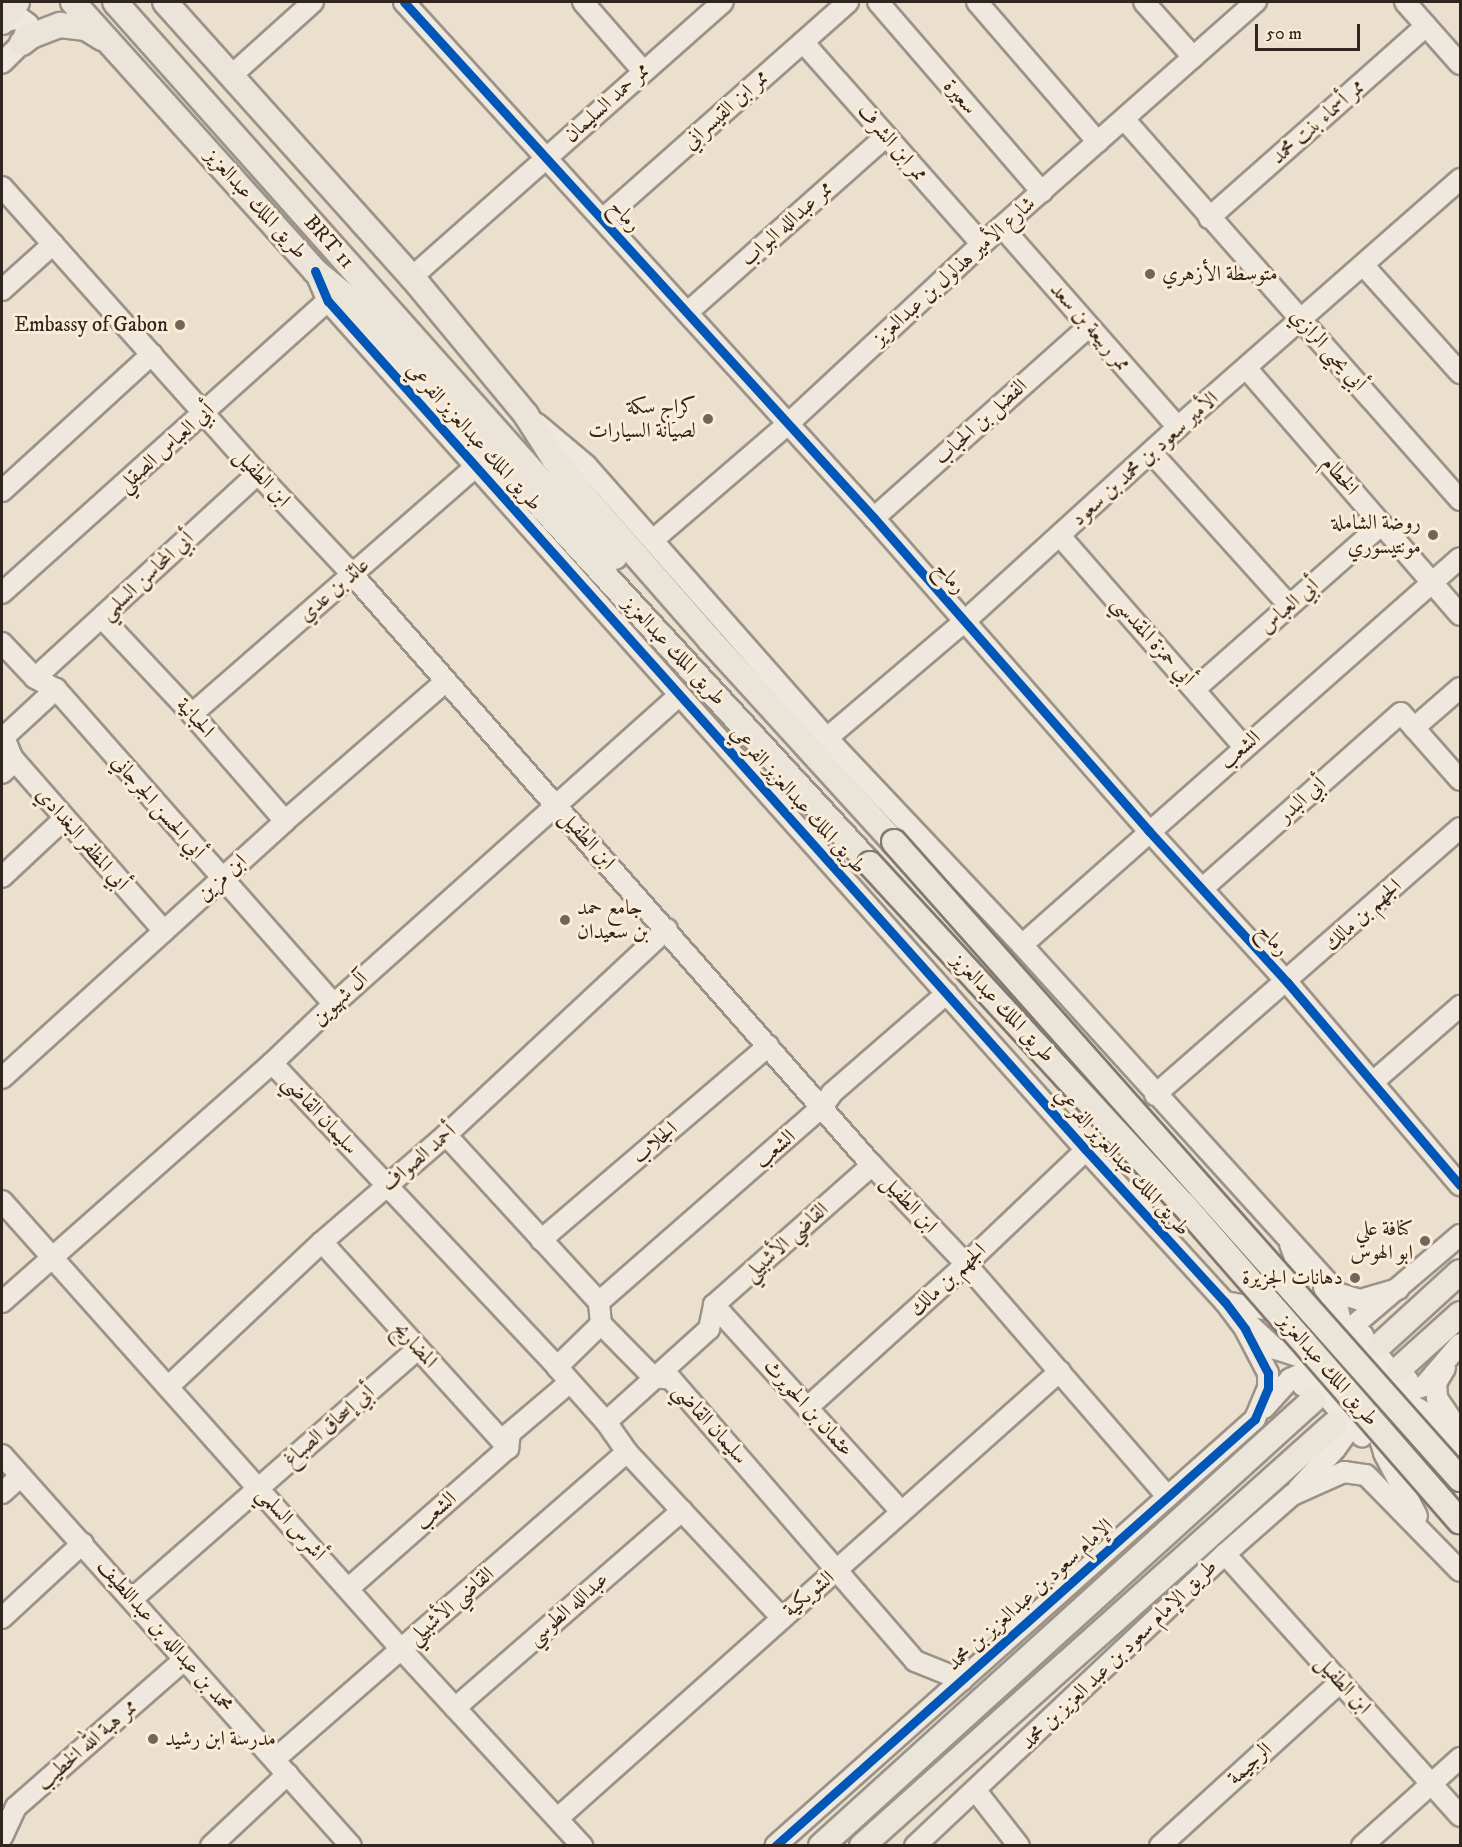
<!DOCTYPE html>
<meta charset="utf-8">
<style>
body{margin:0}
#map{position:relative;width:1462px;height:1847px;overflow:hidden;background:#ebdfcd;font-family:"IM FELL DW Pica",Amiri,serif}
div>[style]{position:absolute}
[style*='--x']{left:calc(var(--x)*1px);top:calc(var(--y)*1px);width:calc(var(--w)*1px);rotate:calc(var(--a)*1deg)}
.roads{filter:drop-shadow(2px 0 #9b9388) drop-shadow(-2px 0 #9b9388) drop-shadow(0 2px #9b9388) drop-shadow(0 -2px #9b9388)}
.minor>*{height:20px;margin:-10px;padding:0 10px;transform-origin:10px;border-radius:10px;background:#eee8df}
.major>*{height:24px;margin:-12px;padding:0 12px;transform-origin:12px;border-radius:12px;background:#ebe4d9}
.bridges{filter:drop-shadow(2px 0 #817a71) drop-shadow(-2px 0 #817a71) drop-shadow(0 2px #817a71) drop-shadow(0 -2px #817a71)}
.major-bridge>*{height:24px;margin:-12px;padding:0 12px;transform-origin:12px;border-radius:12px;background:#ebe4d9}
.cycleway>*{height:9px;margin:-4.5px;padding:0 4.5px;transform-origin:4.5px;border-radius:4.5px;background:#0057b8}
.dots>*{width:16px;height:16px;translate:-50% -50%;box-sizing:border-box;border:3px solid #faecd6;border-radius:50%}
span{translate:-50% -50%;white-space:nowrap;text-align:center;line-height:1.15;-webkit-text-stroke:6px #faecd6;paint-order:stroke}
.street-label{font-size:21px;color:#31251f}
.poi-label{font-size:21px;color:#31251f}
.left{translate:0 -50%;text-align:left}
.right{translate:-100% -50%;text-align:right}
.frame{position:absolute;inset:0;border:3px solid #31251f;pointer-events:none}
.scale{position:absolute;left:1255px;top:24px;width:105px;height:27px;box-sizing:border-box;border:3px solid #31251f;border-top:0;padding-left:8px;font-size:18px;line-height:21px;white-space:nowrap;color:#31251f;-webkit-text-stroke:4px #faecd6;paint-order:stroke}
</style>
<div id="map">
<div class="roads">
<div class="minor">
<i style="--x:404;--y:2;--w:698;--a:47.67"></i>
<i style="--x:874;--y:518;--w:417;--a:48.7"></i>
<i style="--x:1149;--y:831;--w:205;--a:47.6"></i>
<i style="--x:1287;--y:982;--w:267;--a:49.6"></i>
<i style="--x:583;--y:2;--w:91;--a:49"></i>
<i style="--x:878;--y:2;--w:251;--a:49.2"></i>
<i style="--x:977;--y:2;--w:185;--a:49.2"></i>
<i style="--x:1144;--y:2;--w:74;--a:48.3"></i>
<i style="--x:1405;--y:2;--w:83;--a:48.4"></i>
<i style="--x:2;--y:22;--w:18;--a:-13"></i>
<i style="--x:20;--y:18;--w:10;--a:37"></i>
<i style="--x:28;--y:24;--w:20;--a:108"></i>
<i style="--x:22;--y:43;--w:28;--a:135"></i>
<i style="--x:803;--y:42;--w:270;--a:48.5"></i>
<i style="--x:232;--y:75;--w:109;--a:-42"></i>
<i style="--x:1124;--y:119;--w:508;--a:48.59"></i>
<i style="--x:2;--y:187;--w:385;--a:48.3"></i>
<i style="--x:258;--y:474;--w:137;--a:46.8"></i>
<i style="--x:352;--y:574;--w:787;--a:48.66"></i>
<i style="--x:872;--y:1165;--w:137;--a:46.5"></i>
<i style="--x:966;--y:1264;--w:308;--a:49.1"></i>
<i style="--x:604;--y:218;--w:326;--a:-41.5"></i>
<i style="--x:1209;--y:218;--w:290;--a:-41.5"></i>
<i style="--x:1002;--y:227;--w:266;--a:48.7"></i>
<i style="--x:1364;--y:266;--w:144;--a:48.1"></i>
<i style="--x:315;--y:271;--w:33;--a:67"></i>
<i style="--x:328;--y:301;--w:1138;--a:48.24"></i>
<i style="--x:1086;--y:1150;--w:206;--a:47.6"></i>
<i style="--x:1225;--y:1302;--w:34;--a:53"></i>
<i style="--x:1245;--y:1329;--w:50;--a:62.4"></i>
<i style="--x:1268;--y:1373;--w:15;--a:90"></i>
<i style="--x:1268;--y:1388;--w:34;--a:113"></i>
<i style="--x:1255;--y:1419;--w:642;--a:138.34"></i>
<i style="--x:412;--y:277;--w:415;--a:-41.5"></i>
<i style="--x:2;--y:290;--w:69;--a:-42"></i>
<i style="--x:688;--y:312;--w:265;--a:-41.6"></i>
<i style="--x:1247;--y:369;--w:325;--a:49.1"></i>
<i style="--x:537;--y:424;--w:64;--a:39.9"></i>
<i style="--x:586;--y:465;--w:364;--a:48.6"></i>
<i style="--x:827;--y:738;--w:284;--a:46.7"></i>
<i style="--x:1022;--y:945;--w:469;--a:47.8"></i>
<i style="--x:1337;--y:1293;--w:24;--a:17"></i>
<i style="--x:1360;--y:1300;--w:40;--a:-16"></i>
<i style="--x:1151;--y:452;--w:206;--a:48"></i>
<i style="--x:2;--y:491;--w:203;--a:-42.4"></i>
<i style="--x:874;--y:518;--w:287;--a:-41.7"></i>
<i style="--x:1060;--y:536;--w:280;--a:48.9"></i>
<i style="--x:653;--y:540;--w:178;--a:-40.7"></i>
<i style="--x:788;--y:424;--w:265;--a:-42.9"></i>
<i style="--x:982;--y:244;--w:366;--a:-41.5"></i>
<i style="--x:2;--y:593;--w:438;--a:-41.9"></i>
<i style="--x:102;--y:618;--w:132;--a:46.8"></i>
<i style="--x:192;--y:714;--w:142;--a:49"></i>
<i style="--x:2;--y:643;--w:48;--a:46.7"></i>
<i style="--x:35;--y:678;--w:24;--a:28"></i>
<i style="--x:56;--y:689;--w:420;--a:48.6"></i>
<i style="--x:35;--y:678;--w:302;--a:-42.5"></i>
<i style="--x:1195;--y:689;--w:249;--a:-41.4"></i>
<i style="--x:192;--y:714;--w:377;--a:-41.1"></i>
<i style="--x:1414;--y:728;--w:61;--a:-41"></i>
<i style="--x:827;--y:738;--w:181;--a:-40.3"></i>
<i style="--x:965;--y:621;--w:288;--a:-42.3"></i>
<i style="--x:1178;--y:427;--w:376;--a:-41.3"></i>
<i style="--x:2;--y:746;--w:246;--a:48.8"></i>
<i style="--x:2;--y:773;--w:16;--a:-43"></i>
<i style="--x:14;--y:762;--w:27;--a:-112"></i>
<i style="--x:4;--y:737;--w:71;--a:-42.7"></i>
<i style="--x:2;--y:877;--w:86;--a:-43.1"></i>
<i style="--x:1203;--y:888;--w:264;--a:-41.5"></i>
<i style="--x:1401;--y:713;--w:89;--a:48.6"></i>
<i style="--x:1022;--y:945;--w:584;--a:-41.46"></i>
<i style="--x:272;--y:1063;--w:417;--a:46.8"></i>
<i style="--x:557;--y:1367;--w:74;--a:48.3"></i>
<i style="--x:606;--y:1422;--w:37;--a:55"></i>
<i style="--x:627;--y:1452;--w:226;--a:47"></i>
<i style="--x:2;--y:1078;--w:382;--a:-42.2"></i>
<i style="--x:285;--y:821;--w:212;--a:-41"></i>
<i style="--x:1373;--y:1082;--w:116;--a:-41.1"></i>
<i style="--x:1155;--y:1095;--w:405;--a:-41.2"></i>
<i style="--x:446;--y:1135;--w:226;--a:47.5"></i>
<i style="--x:599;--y:1302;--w:22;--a:85"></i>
<i style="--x:601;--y:1324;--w:74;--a:45.5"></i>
<i style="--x:653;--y:1377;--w:18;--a:6"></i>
<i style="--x:671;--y:1379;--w:373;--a:49.1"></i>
<i style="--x:915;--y:1661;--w:51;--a:22"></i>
<i style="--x:2;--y:1201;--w:600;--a:48.31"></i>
<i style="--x:401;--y:1649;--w:268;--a:47.4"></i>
<i style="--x:541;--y:1240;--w:299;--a:-40.5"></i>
<i style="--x:322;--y:1242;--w:278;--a:47.9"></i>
<i style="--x:1324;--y:1288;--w:21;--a:53"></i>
<i style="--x:1337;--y:1305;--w:42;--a:76.3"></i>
<i style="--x:2;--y:1302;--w:361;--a:-41.5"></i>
<i style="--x:272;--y:1063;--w:86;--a:-43.6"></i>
<i style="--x:334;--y:1004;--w:463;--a:-41.8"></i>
<i style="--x:599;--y:1302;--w:298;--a:-41.2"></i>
<i style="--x:823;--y:1106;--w:16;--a:-55"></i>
<i style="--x:832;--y:1093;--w:152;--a:-41"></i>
<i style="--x:1225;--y:1302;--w:41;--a:9.9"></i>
<i style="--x:1265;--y:1309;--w:21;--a:-17"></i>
<i style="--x:1285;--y:1303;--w:15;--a:-48"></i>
<i style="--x:1295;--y:1292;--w:12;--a:-85"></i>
<i style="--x:1296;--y:1280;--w:17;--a:-87"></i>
<i style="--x:1297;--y:1263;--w:20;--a:-110"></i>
<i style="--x:714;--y:1305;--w:278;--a:47.8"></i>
<i style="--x:1249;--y:1324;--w:37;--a:43"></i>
<i style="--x:1276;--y:1349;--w:39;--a:18"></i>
<i style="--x:1313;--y:1361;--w:47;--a:28.2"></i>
<i style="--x:1354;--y:1383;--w:54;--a:8.6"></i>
<i style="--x:1407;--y:1391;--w:18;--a:-16"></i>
<i style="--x:1424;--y:1386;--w:55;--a:-49.4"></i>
<i style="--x:1358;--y:1325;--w:23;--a:95"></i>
<i style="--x:1356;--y:1348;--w:22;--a:82"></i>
<i style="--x:1363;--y:1335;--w:4;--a:76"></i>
<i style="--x:1364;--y:1339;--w:54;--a:49.5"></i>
<i style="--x:1399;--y:1380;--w:9;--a:0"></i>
<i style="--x:1306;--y:1366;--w:202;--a:-40.4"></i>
<i style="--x:557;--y:1367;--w:62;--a:-44.3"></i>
<i style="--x:1445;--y:1368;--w:17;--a:121"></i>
<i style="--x:1436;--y:1383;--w:15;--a:86"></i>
<i style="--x:1437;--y:1398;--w:40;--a:56"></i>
<i style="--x:169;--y:1386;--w:210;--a:-43.3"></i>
<i style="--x:322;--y:1242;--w:164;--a:-40.8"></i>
<i style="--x:446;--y:1135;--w:302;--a:-43"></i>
<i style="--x:1385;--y:1397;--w:20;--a:11"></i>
<i style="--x:1405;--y:1401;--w:20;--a:30"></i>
<i style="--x:1422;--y:1411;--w:17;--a:36"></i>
<i style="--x:1436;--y:1421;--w:35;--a:46"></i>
<i style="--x:1361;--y:1406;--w:17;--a:73"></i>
<i style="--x:1366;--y:1422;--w:15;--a:106"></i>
<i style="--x:808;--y:1407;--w:213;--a:-42.1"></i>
<i style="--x:966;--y:1264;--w:166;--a:-43.5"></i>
<i style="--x:1264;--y:1408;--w:39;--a:-48"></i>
<i style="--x:1290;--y:1379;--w:10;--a:-24"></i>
<i style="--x:1299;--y:1375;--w:10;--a:-6"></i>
<i style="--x:1309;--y:1374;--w:26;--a:18"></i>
<i style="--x:606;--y:1422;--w:139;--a:-42.1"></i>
<i style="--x:709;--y:1329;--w:25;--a:-78"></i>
<i style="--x:714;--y:1305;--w:211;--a:-41.5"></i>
<i style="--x:1376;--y:1426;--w:28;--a:73"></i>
<i style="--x:1384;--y:1453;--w:71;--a:62.4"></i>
<i style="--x:2;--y:1455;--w:524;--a:48.25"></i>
<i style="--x:1298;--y:1489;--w:54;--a:-47.2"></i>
<i style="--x:1335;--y:1449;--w:19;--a:-54"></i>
<i style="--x:1346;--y:1434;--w:14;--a:-86"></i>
<i style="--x:1347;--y:1420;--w:46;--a:-130.6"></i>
<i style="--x:1317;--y:1385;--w:14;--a:176"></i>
<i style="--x:2;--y:1493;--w:25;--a:-42"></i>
<i style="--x:1225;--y:1554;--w:352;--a:48.1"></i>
<i style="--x:349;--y:1588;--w:212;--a:-41.4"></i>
<i style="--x:508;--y:1448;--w:15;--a:-82"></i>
<i style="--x:510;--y:1433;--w:77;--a:-40.3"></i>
<i style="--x:132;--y:1599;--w:380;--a:-41.2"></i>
<i style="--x:2;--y:1618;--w:110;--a:-42.8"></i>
<i style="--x:455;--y:1708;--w:301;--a:-41"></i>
<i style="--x:275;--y:1759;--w:467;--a:-41.1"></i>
<i style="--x:976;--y:1791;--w:70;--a:52"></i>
<i style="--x:558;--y:1818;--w:672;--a:-41.68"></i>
<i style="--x:2;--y:1837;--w:33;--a:-65"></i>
<i style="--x:16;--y:1807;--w:223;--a:-41.2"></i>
<i style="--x:211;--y:1846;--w:105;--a:-43.1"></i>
<i style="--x:915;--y:1846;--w:426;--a:-43.3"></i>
<i style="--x:1225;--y:1554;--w:89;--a:-41.4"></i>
<i style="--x:1292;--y:1495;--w:57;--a:-23.9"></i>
<i style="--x:1344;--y:1472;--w:22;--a:8"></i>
<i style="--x:1366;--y:1475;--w:134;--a:45.6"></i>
<i style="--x:1160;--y:1846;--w:244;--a:-42.3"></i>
<i style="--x:1362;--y:1846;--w:132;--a:-41.9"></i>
</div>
<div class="major">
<i style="--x:73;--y:2;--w:362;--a:48"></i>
<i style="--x:315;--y:271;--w:44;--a:39.5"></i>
<i style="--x:349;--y:299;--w:47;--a:45.9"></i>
<i style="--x:382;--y:333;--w:721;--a:47.42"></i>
<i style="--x:115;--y:2;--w:644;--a:48.34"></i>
<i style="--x:543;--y:483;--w:103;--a:45.8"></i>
<i style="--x:165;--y:2;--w:370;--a:48.1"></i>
<i style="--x:412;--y:277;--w:179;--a:50.4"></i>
<i style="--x:526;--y:415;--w:52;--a:57.5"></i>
<i style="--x:554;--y:459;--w:48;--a:51"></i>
<i style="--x:584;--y:496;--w:191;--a:48.8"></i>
<i style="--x:710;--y:640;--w:273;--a:47.7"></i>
<i style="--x:2;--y:22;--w:25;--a:-53"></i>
<i style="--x:22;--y:43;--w:11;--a:-38"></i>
<i style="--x:31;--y:36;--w:31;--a:-21"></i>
<i style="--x:60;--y:25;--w:26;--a:7"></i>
<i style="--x:86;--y:28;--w:19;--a:32"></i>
<i style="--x:1380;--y:1345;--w:108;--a:-42.4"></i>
<i style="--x:1399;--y:1369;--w:82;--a:-42"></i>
<i style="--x:821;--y:1846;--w:664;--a:-42.19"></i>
<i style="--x:862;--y:1846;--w:633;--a:-41.8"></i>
</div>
</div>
<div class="bridges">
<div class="major-bridge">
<i style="--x:894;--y:842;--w:852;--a:48.38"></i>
<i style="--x:870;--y:864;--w:462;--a:47.4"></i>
<i style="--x:1183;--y:1204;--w:421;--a:48.9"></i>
</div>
</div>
<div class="cycleway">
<i style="--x:404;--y:2;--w:698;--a:47.67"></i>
<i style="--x:874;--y:518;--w:417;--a:48.7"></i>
<i style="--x:1149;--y:831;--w:205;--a:47.6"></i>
<i style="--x:1287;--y:982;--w:267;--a:49.6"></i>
<i style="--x:315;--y:271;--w:33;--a:67"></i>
<i style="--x:328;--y:301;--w:1138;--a:48.24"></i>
<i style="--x:1086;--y:1150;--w:206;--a:47.6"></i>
<i style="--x:1225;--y:1302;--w:34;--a:53"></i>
<i style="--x:1245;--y:1329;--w:50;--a:62.4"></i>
<i style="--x:1268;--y:1373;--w:15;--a:90"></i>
<i style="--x:1268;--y:1388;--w:34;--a:113"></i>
<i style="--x:1255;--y:1419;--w:642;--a:138.34"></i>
</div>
<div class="dots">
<i style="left:1150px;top:274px;background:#72665c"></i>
<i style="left:180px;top:325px;background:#72665c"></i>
<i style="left:708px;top:419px;background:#72665c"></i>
<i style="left:1433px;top:535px;background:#72665c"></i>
<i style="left:565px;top:920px;background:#72665c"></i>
<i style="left:1425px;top:1241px;background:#72665c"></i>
<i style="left:1355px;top:1278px;background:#72665c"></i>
<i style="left:153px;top:1739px;background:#72665c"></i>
</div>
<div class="street-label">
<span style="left:960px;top:97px;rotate:49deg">سعيرة</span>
<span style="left:607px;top:103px;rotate:-42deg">ممر حمد السليمان</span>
<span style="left:726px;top:110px;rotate:-42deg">ممر ابن القيسراني</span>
<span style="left:1318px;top:122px;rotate:-41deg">ممر أسماء بنت محمد</span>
<span style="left:892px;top:143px;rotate:49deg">ممر ابن الشرف</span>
<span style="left:256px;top:204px;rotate:48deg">طريق الملك عبدالعزيز</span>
<span style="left:625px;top:216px;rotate:48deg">رماح</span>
<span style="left:787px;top:224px;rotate:-42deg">ممر عبدالله البواب</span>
<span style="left:329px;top:242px;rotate:48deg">BRT 11</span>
<span style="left:954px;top:271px;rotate:-42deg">شارع الأمير هذلول بن عبدالعزيز</span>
<span style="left:1090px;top:327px;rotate:49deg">ممر ربيعة بن سعد</span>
<span style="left:1328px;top:350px;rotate:48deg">أبي يحيى الرازي</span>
<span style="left:981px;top:422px;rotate:-42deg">الفضل بن الحباب</span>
<span style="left:474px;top:437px;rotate:48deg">طريق الملك عبدالعزيز الفرعي</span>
<span style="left:166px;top:448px;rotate:-42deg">أبي العباس الصقلي</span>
<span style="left:1145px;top:459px;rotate:-42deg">الأمير سعود بن محمد بن سعود</span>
<span style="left:1340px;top:476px;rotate:49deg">الخطام</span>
<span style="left:262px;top:478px;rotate:47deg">ابن الطفيل</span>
<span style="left:147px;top:576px;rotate:-43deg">أبي المحاسن السلمي</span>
<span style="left:950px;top:578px;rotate:48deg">رماح</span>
<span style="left:334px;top:590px;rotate:-41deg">عائذ بن عدي</span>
<span style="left:1289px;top:606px;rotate:-41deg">أبي العباس</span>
<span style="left:1153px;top:641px;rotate:48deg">أبي حمزة المقدسي</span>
<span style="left:674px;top:651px;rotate:47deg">طريق الملك عبدالعزيز</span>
<span style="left:195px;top:718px;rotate:48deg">الحبانية</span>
<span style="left:1240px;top:750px;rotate:-41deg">الشعب</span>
<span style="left:798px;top:800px;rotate:48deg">طريق الملك عبدالعزيز الفرعي</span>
<span style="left:1302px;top:800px;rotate:-42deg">أبي البدر</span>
<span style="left:158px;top:807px;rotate:49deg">أبي الحسن الجرجاني</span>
<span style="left:82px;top:839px;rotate:49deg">أبي المظفر البغدادي</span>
<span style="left:587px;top:840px;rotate:48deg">ابن الطفيل</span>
<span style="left:222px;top:878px;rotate:-42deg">ابن مزين</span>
<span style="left:1363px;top:915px;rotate:-42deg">الجهم بن مالك</span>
<span style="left:1273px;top:940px;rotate:48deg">رماح</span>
<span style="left:340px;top:999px;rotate:-43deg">آل شهيوين</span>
<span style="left:1003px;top:1008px;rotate:47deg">طريق الملك عبدالعزيز</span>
<span style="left:320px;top:1115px;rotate:47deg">سليمان القاضي</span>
<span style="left:655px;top:1143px;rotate:-41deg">الجلاب</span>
<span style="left:775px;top:1149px;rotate:-41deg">الشعب</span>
<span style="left:419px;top:1158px;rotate:-41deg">أحمد الصواف</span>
<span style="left:1122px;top:1162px;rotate:48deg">طريق الملك عبدالعزيز الفرعي</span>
<span style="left:909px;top:1204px;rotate:47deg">ابن الطفيل</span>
<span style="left:786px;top:1242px;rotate:-42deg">القاضي الأشبيلي</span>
<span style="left:948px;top:1280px;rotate:-43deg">الجهم بن مالك</span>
<span style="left:415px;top:1345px;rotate:48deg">المضاريح</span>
<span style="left:1328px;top:1370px;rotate:49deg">طريق الملك عبدالعزيز</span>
<span style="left:808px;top:1408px;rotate:48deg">عثمان بن الحويرث</span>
<span style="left:710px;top:1424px;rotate:48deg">سليمان القاضي</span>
<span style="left:329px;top:1426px;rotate:-41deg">أبي إسحاق الصباغ</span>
<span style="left:436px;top:1511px;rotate:-41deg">الشعب</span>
<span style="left:291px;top:1524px;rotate:48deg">أشرس السلمي</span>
<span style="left:809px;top:1594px;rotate:-40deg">الشويكية</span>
<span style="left:1030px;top:1595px;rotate:-42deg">الإمام سعود بن عبدالعزيز بن محمد</span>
<span style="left:451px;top:1606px;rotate:-41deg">القاضي الأشبيلي</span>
<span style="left:568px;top:1609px;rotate:-41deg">عبدالله الطوسي</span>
<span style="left:165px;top:1636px;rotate:49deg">محمد بن عبدالله بن عبداللطيف</span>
<span style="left:1119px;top:1655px;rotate:-44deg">طريق الإمام سعود بن عبد العزيز بن محمد</span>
<span style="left:1343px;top:1685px;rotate:48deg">ابن الطفيل</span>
<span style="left:87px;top:1745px;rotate:-41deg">ممر هبة الله الخطيب</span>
<span style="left:1250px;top:1764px;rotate:-42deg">الرجيمة</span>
</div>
<div class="poi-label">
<span class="left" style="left:1162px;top:274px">متوسطة الأزهري</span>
<span class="right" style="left:168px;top:325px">Embassy of Gabon</span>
<span class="right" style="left:696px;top:419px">كراج سكة<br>لصيانة السيارات</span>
<span class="right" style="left:1421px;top:535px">روضة الشاملة<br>مونتيسوري</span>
<span class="left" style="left:577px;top:920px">جامع حمد<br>بن سعيدان</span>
<span class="right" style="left:1413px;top:1241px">كنافة علي<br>ابو الهوس</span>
<span class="right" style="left:1343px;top:1278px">دهانات الجزيرة</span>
<span class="left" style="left:165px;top:1739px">مدرسة ابن رشيد</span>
</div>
<div class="frame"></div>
<div class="scale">50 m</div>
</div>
